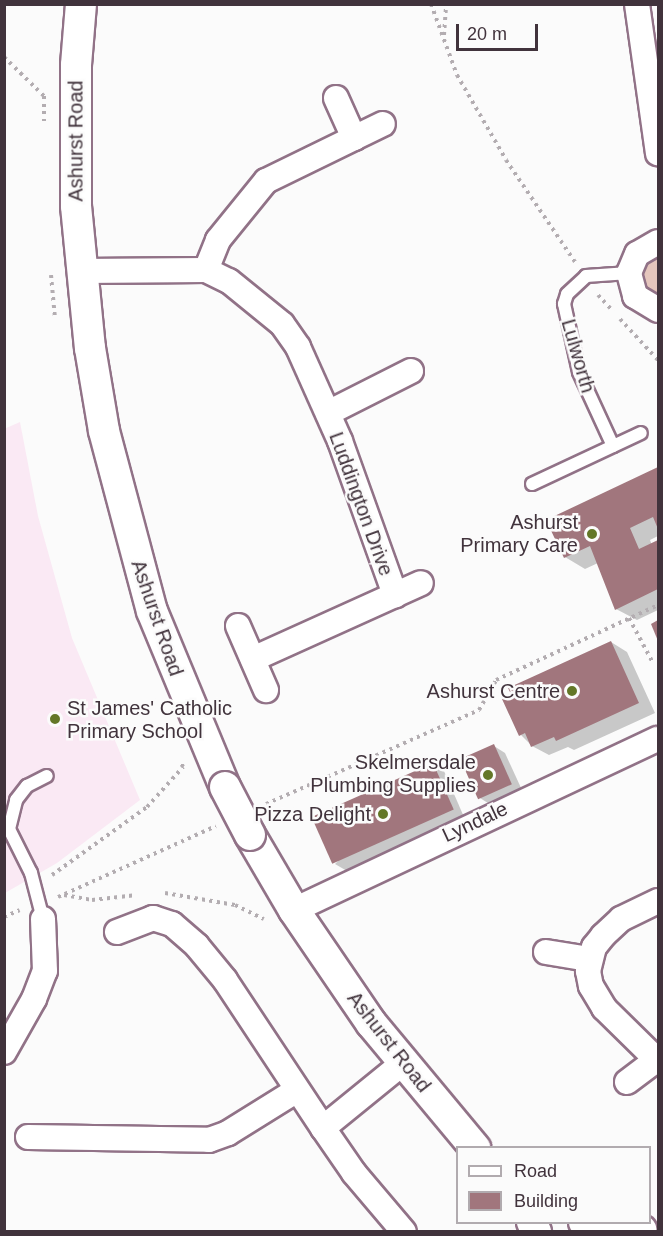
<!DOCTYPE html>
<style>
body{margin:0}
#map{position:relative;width:663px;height:1236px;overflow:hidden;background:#fbfbfb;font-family:Helvetica,sans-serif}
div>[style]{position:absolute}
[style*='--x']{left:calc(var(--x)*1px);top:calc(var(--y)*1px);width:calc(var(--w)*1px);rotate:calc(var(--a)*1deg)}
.built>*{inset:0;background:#fae9f4}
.green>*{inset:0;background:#e5c6bd}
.shadow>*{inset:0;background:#0003}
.building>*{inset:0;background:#a1767d;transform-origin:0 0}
.path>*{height:4px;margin-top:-2px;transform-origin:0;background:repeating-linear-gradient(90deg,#b3adb1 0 3px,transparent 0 7.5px)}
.roads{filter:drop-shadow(2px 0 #917287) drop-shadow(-2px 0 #917287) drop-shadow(0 2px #917287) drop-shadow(0 -2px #917287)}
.service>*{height:12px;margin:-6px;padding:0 6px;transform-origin:6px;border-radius:6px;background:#fff}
.minor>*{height:24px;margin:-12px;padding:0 12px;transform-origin:12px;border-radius:12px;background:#fff}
.tertiary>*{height:30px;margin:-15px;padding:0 15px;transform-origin:15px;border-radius:15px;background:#fff}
.bridges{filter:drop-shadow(2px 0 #917287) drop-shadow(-2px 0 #917287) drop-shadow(0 2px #917287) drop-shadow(0 -2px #917287)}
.tertiary-bridge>*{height:30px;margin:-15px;padding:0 15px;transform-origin:15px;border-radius:15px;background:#fff}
.dots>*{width:16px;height:16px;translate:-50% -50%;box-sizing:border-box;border:3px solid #fbfbfb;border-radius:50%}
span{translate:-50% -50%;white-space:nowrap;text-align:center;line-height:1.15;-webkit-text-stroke:5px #fbfbfb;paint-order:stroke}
.street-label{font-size:20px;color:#41333c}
.poi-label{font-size:20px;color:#41333c}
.right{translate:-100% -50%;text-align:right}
.left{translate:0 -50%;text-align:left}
.frame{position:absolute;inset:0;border:6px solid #41333c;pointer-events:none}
.legend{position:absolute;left:456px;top:1146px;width:195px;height:78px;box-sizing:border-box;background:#fbfbfb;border:2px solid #b1abaf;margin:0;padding:8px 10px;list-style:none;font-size:18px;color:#41333c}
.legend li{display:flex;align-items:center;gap:12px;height:30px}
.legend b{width:30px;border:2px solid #b1abaf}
.scale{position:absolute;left:456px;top:24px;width:82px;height:27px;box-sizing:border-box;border:3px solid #41333c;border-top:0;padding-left:8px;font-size:18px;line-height:21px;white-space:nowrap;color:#41333c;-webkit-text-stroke:4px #fbfbfb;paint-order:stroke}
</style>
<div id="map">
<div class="built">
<i style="clip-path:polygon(20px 422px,38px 516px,72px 638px,140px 800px,57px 863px,5px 893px,4px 429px)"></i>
</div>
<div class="green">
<i style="clip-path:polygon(658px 251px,658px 297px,650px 293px,641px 281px,641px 266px)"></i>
</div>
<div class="shadow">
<i style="clip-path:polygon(658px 469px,658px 536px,650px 540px,652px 545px,658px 542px,658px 610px,637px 620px,616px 609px,598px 563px,585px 569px,565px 557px,548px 521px)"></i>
<i style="clip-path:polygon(611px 642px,627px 652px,655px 713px,574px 750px,568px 747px,549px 755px,532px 746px,521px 735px)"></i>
<i style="clip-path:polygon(494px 746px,505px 753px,522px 790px,491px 805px,480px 798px)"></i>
<i style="clip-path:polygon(432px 764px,444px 771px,464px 817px,347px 871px,335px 864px)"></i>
</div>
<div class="building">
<i style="clip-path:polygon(658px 467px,658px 529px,653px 517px,630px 528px,639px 549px,658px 540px,658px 589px,615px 610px,590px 546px,564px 558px,546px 520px)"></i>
<i style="clip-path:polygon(658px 620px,658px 641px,651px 624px)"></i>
<i style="clip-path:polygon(611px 641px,639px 703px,556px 741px,554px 737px,531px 747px,525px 733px,519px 736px,502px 699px,511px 694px,508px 688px)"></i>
<i style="left:494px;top:744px;width:44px;height:37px;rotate:66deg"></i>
<i style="left:433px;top:763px;width:51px;height:133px;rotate:66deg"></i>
</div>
<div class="path">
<i style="--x:431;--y:4;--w:76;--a:69.9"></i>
<i style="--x:457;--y:75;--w:98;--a:60"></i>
<i style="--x:506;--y:160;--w:123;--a:55.9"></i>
<i style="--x:444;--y:35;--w:31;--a:-86"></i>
<i style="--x:4;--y:57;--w:56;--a:44.3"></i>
<i style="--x:44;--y:96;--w:25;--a:90"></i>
<i style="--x:51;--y:275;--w:43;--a:84.7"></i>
<i style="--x:598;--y:295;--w:22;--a:47"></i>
<i style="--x:620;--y:319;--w:56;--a:47.2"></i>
<i style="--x:629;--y:618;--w:51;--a:61.9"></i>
<i style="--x:266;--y:804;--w:233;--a:-23.8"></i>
<i style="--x:479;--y:710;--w:34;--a:-60"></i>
<i style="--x:496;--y:680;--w:179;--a:-24.8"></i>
<i style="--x:52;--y:875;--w:117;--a:-35.6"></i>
<i style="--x:147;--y:807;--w:54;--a:-48"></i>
<i style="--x:183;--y:767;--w:5;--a:-112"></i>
<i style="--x:165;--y:893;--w:71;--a:9.7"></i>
<i style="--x:235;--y:905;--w:32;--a:26"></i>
<i style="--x:64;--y:895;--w:28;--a:10"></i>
<i style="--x:92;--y:900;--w:45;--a:-6.3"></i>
<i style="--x:58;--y:897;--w:173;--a:-24.2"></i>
<i style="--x:4;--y:917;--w:17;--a:-24"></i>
</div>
<div class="roads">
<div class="service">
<i style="--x:613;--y:446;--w:81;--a:-114.7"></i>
<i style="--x:579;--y:372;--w:70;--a:-102.4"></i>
<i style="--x:564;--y:304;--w:10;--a:-73"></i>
<i style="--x:567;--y:294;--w:26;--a:-43"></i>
<i style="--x:586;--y:276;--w:43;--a:-4"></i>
<i style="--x:532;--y:484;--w:120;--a:-25.1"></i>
<i style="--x:43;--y:919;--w:48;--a:-104.6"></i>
<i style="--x:31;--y:873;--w:49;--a:-116.6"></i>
<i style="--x:9;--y:829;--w:30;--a:-76"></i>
<i style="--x:16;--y:800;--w:18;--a:-52"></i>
<i style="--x:27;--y:786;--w:22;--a:-27"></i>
</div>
<div class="minor">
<i style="--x:637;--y:4;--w:151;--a:82"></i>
<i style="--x:336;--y:98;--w:44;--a:65.8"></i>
<i style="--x:354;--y:138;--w:32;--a:-26"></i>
<i style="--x:658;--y:242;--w:24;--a:150"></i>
<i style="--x:637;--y:254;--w:21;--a:113"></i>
<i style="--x:629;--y:273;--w:24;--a:75"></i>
<i style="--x:635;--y:296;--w:27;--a:31"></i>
<i style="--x:206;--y:270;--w:32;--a:-68"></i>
<i style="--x:218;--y:240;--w:76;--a:-50.9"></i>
<i style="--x:266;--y:181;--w:98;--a:-26"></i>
<i style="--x:81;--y:271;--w:125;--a:-0.5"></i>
<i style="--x:206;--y:270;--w:25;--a:26"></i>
<i style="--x:229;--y:281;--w:68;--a:39.1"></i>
<i style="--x:282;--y:324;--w:28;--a:55"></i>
<i style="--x:298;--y:347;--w:103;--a:65.9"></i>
<i style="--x:340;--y:441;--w:164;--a:70.3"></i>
<i style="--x:328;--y:413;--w:93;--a:-26.8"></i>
<i style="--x:238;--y:626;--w:70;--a:66.4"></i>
<i style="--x:253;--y:659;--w:184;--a:-24.3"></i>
<i style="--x:658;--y:901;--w:41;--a:154.1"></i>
<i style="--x:621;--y:919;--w:25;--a:137"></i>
<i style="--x:603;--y:936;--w:14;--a:129"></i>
<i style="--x:594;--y:947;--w:25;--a:104"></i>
<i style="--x:588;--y:971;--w:15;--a:79"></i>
<i style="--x:591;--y:986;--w:26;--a:59"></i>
<i style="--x:604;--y:1008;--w:76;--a:44.5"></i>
<i style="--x:294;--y:910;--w:402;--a:-25.2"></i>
<i style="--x:117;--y:932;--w:39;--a:-21"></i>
<i style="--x:153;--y:918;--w:20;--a:18"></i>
<i style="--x:172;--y:924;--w:33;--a:41"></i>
<i style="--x:197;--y:946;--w:44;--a:50.5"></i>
<i style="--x:225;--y:980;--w:178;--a:56.5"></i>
<i style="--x:323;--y:1128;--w:103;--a:-39.1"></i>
<i style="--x:546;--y:952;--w:44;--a:9.2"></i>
<i style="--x:4;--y:1052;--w:61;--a:-60.5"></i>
<i style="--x:34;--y:999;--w:30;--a:-69"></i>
<i style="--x:45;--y:971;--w:52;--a:-92.2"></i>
<i style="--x:627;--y:1082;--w:38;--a:-37"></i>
<i style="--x:323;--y:1128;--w:55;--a:55.4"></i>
<i style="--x:354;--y:1173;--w:77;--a:49.7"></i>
<i style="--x:28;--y:1137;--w:181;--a:0.9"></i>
<i style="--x:209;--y:1140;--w:20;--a:-20"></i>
<i style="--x:228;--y:1133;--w:81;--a:-31.9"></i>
</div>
<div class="tertiary">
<i style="--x:81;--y:4;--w:61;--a:94.7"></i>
<i style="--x:76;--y:65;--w:141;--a:90"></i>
<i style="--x:76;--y:206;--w:143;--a:84.4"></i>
<i style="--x:90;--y:348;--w:84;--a:80.4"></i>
<i style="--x:104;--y:431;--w:186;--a:75.1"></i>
<i style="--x:152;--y:611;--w:191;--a:67.5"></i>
<i style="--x:250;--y:835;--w:87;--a:59.6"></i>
<i style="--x:294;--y:910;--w:137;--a:55.7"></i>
<i style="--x:371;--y:1023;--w:163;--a:50.2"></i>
<i style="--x:532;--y:1222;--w:11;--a:68"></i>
<i style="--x:584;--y:1222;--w:58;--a:8"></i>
</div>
</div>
<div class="bridges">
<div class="tertiary-bridge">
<i style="--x:225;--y:787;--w:54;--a:62.5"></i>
</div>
</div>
<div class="dots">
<i style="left:592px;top:534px;background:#637727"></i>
<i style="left:572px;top:691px;background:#637727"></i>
<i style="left:55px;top:719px;background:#637727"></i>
<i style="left:488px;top:775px;background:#637727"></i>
<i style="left:383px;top:814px;background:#637727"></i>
</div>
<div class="street-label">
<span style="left:76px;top:141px;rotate:-90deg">Ashurst Road</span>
<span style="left:578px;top:356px;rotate:74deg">Lulworth</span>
<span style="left:361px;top:504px;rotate:70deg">Luddington Drive</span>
<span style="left:157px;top:618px;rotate:71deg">Ashurst Road</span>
<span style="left:475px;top:822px;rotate:-25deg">Lyndale</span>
<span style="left:389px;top:1042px;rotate:52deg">Ashurst Road</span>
</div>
<div class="poi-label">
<span class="right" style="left:578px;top:534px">Ashurst<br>Primary Care</span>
<span class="right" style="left:560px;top:691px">Ashurst Centre</span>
<span class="left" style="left:67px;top:720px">St James' Catholic<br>Primary School</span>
<span class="right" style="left:476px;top:774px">Skelmersdale<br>Plumbing Supplies</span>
<span class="right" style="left:371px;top:814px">Pizza Delight</span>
</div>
<div class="frame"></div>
<ul class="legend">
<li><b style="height:8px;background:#fff"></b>Road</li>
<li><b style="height:16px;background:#a1767d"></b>Building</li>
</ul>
<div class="scale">20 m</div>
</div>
